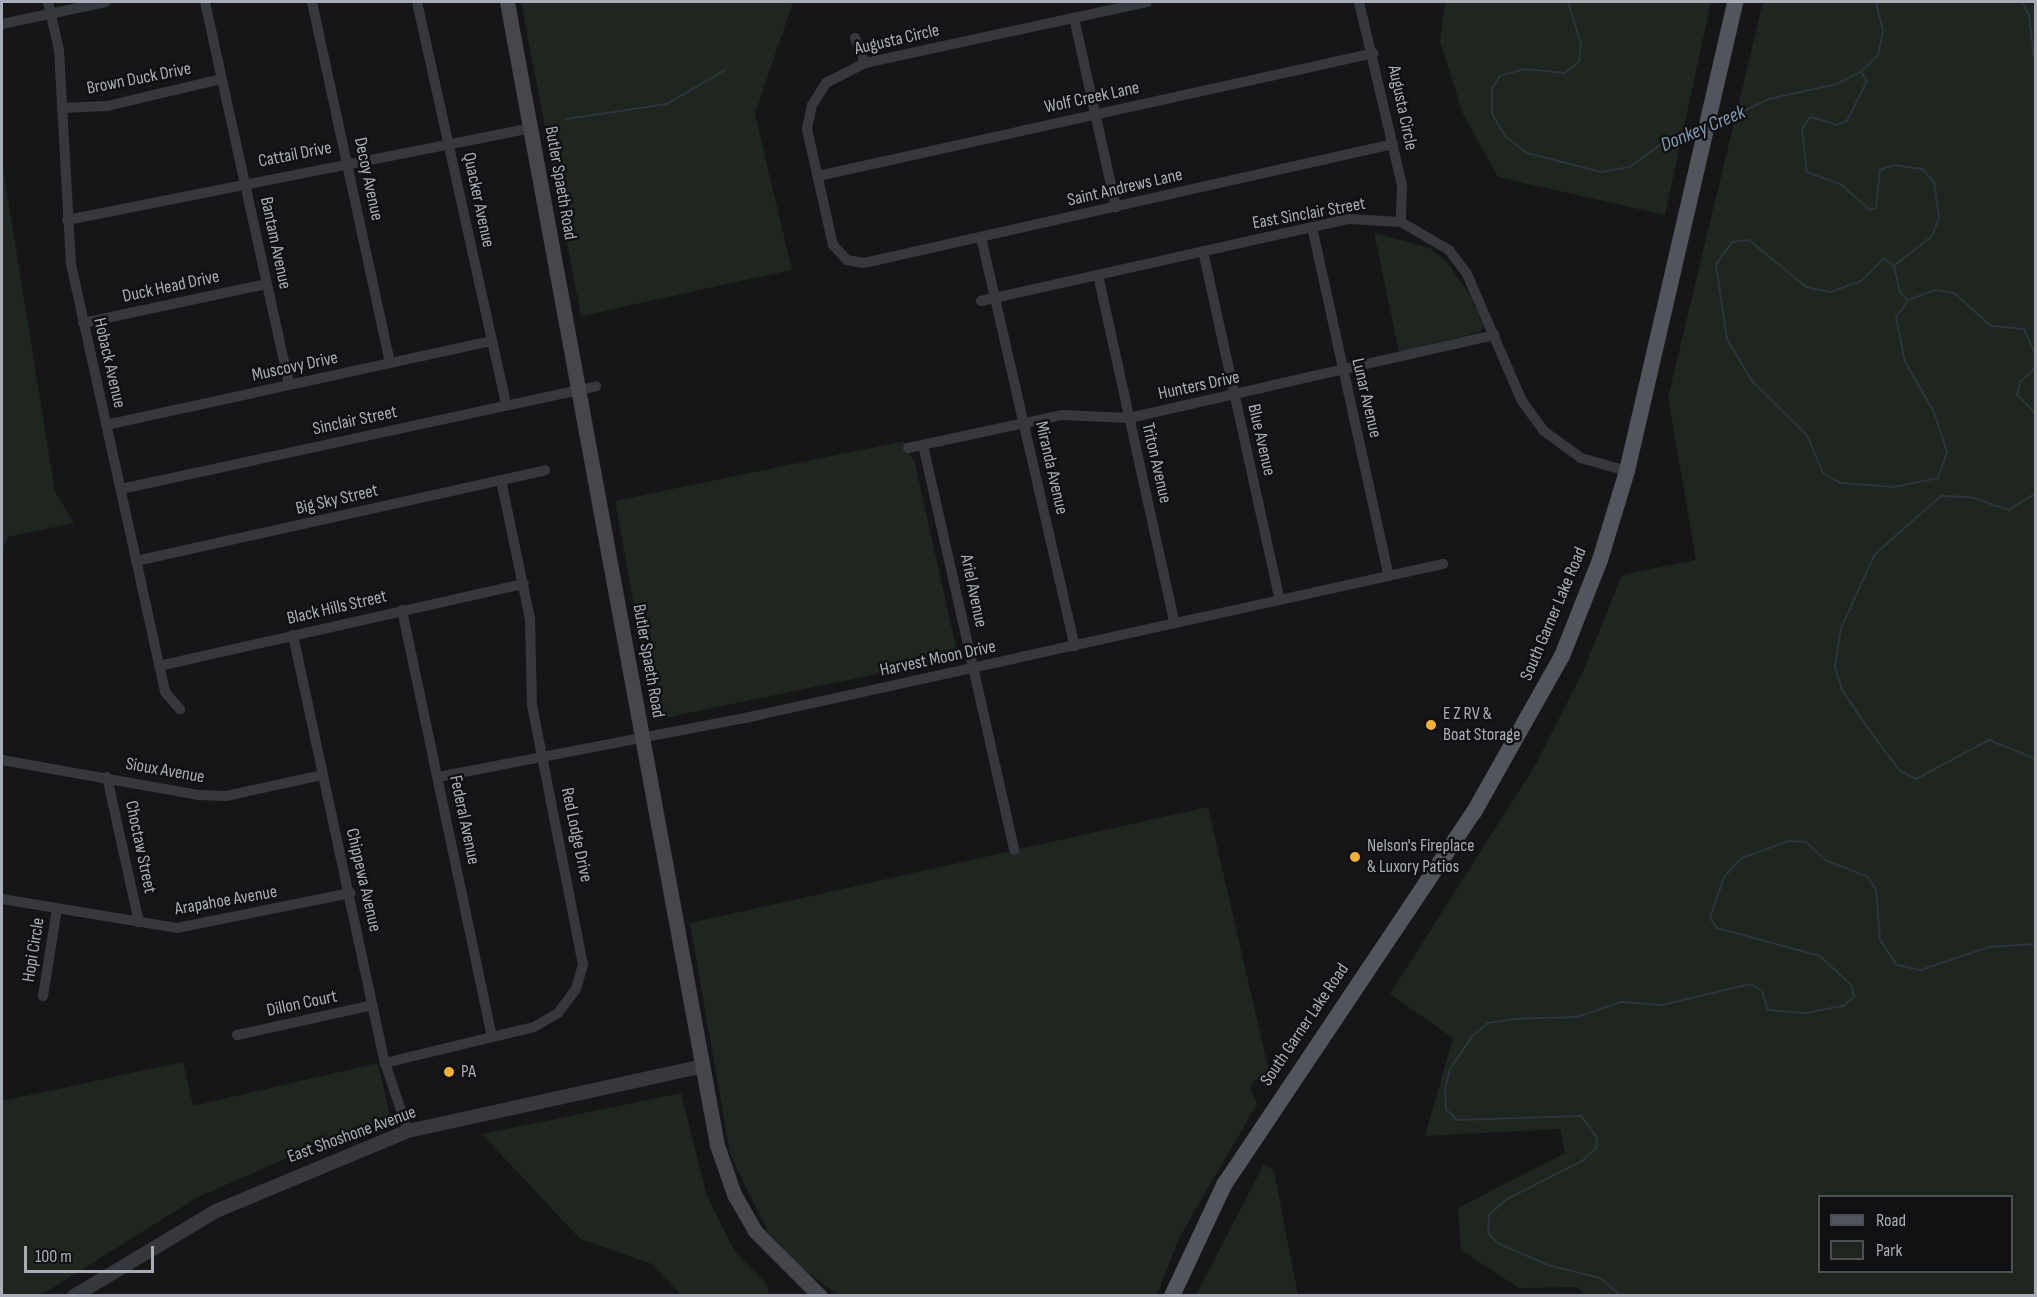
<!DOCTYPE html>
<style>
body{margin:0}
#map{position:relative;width:2037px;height:1297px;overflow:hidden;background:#161618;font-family:"Sofia Sans Condensed",sans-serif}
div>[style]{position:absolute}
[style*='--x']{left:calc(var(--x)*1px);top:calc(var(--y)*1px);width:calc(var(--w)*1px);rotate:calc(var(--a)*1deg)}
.green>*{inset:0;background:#1e261f}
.stream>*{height:2px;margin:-1px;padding:0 1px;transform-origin:1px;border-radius:1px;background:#2c353c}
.minor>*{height:10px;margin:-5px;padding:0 5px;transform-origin:5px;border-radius:5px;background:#37383d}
.tertiary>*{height:14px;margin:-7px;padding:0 7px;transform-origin:7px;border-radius:7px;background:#37383d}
.secondary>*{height:15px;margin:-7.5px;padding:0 7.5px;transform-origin:7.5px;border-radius:7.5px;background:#45474d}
.primary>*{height:16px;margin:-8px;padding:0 8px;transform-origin:8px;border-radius:8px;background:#53555c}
.dots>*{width:16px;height:16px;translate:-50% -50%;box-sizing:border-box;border:3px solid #111113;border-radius:50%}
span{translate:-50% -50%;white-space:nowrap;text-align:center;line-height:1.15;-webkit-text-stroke:5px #111113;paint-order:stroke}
.street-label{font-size:18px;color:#a8adb8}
.poi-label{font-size:18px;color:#a8adb8}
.left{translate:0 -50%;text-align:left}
.water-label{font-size:20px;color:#7f9bb3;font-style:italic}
.frame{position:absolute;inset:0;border:3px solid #a8adb8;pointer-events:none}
.legend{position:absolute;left:1818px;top:1195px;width:195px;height:78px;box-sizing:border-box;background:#111113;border:2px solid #4d4f55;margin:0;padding:8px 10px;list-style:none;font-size:18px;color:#a8adb8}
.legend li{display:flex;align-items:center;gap:12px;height:30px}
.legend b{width:30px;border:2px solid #4d4f55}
.scale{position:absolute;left:24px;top:1246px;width:130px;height:27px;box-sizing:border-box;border:3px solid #a8adb8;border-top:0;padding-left:8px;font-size:18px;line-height:21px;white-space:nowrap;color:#a8adb8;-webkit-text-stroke:4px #111113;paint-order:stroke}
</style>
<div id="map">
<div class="green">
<i style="clip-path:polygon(521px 2px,793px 2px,755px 114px,792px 270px,581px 316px)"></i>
<i style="clip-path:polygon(1445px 2px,1711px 2px,1665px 215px,1498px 177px,1463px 114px,1440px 42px)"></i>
<i style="clip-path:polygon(evenodd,1763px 2px,2035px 2px,2035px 1295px,1586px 1296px,1577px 1287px,1519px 1288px,1461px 1250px,1458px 1208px,1565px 1153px,1560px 1129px,1425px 1136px,1453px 1038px,1390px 994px,1536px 764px,1584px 669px,1622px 575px,1696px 560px,1668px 397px,1763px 2px,1820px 1196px,2012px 1196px,2012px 1272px,1820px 1272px,1820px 1196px)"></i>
<i style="clip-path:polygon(2px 162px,55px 492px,74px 523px,8px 537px,2px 550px)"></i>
<i style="clip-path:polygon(1374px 233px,1430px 248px,1446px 261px,1470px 295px,1484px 327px,1480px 332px,1399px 352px)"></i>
<i style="clip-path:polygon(904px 441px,915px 464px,958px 657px,655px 720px,615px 501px)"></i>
<i style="clip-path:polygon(1208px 807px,1271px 1080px,1255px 1080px,1250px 1088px,1257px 1104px,1179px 1238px,1157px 1295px,838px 1295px,801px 1267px,768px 1232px,730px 1154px,690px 923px)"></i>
<i style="clip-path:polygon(183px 1062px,193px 1106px,378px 1063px,391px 1120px,340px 1135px,198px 1197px,41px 1295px,2px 1295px,2px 1101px)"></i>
<i style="clip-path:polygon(681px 1093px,707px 1196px,735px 1252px,766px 1283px,769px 1295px,681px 1295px,652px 1264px,580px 1239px,482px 1134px)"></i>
<i style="clip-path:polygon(1264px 1164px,1274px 1171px,1298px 1295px,1196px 1295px)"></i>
</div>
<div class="stream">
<i style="--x:1568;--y:2;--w:44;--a:72.8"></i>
<i style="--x:1581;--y:44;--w:18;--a:96"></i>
<i style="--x:1579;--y:62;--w:18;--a:142"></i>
<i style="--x:1565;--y:73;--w:41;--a:-174.4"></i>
<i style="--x:1524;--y:69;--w:25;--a:164"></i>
<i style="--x:1500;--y:76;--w:15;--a:122"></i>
<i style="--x:1492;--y:89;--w:25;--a:90"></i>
<i style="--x:1492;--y:114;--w:27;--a:59"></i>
<i style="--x:1506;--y:137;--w:26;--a:37"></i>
<i style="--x:1527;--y:153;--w:76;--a:14.4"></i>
<i style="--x:1601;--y:172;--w:29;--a:-10"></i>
<i style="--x:1630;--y:167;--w:42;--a:-36.3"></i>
<i style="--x:1664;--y:142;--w:36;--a:-18"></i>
<i style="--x:2022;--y:2;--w:15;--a:62"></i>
<i style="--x:2029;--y:15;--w:58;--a:83.1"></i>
<i style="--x:1861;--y:72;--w:11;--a:56"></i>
<i style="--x:1867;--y:81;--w:45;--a:116.6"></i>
<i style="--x:1847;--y:121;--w:11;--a:158"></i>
<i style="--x:1837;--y:125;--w:28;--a:-163"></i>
<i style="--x:1810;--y:117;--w:14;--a:124"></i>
<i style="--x:1802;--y:129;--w:43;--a:83.4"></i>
<i style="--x:1807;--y:172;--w:37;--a:20"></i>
<i style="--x:1842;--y:185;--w:38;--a:42"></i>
<i style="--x:1870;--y:210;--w:6;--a:-18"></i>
<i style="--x:1876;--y:208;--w:38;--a:-84"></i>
<i style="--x:1880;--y:170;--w:15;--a:-20"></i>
<i style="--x:1894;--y:165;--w:28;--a:8"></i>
<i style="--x:1922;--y:169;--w:18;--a:47"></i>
<i style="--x:1934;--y:182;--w:36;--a:82"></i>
<i style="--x:1939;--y:218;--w:19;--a:111"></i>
<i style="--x:1932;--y:236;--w:48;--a:141.7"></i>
<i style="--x:1894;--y:266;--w:28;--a:77"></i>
<i style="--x:1900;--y:293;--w:11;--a:41"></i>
<i style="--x:1908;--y:300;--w:29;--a:-20"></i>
<i style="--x:1935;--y:290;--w:19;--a:9"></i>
<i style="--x:1954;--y:293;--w:50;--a:41.7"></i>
<i style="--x:1991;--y:326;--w:33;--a:5"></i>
<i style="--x:2024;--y:329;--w:30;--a:66"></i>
<i style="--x:566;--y:119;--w:102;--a:-8.4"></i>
<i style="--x:667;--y:104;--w:67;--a:-30.4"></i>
<i style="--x:1714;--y:125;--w:61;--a:-25.3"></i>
<i style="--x:1769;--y:99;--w:69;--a:-12.6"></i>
<i style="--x:1836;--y:84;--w:28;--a:-26"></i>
<i style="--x:1861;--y:72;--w:24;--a:-45"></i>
<i style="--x:1878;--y:55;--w:25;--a:-78"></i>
<i style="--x:1883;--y:31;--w:30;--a:-104"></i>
<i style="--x:1894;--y:266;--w:13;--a:-141"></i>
<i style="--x:1884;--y:258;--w:33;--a:135"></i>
<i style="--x:1861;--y:281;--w:32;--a:160"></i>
<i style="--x:1831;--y:292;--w:25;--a:-169"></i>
<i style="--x:1806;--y:287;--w:74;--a:-140.5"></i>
<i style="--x:1749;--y:240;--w:17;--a:173"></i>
<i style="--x:1732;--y:242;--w:28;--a:125"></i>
<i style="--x:1716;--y:265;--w:75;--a:81.5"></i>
<i style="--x:1727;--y:339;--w:49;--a:59.2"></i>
<i style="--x:1752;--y:381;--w:77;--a:44.5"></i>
<i style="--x:1807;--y:435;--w:41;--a:67.2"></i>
<i style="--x:1823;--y:473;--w:20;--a:30"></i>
<i style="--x:1840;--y:483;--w:54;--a:4.2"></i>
<i style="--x:1894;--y:487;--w:45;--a:-11.6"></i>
<i style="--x:1938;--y:478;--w:28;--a:-71"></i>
<i style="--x:1947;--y:452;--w:42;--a:-108"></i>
<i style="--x:1934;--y:412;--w:58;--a:-120.1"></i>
<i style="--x:1905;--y:362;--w:46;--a:-101.3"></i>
<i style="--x:1896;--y:317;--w:21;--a:-55"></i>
<i style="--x:2036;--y:367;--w:22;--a:137"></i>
<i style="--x:2020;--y:382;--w:13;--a:103"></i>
<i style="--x:2017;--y:395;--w:27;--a:45"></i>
<i style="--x:2036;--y:493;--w:32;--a:148"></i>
<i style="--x:2009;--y:510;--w:41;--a:-161.6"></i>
<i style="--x:1970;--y:497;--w:29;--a:-178"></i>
<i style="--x:1941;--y:496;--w:73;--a:138.9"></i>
<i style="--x:1886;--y:544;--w:15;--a:138"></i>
<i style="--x:1875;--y:554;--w:81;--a:114.7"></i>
<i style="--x:1841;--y:628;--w:39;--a:99"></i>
<i style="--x:1835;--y:667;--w:24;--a:73"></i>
<i style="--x:1842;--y:690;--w:40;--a:56"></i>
<i style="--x:1864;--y:723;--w:59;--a:53.3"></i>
<i style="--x:1899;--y:770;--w:19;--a:28"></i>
<i style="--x:1916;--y:779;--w:83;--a:-28.1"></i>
<i style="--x:1989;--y:740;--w:51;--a:22"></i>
<i style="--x:1621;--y:1296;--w:28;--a:-139"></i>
<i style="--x:1600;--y:1278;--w:54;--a:-166"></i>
<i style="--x:1548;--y:1265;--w:56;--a:-156.7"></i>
<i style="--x:1497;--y:1243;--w:13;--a:-132"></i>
<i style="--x:1488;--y:1233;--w:18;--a:-87"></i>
<i style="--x:1489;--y:1215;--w:24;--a:-42"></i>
<i style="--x:1507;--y:1199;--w:84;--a:-26.9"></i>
<i style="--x:1582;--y:1161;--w:19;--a:-43"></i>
<i style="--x:1596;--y:1148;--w:10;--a:-84"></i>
<i style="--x:1597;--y:1138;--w:27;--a:-126"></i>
<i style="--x:1581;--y:1116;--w:124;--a:178.2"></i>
<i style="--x:1457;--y:1120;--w:16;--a:-135"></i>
<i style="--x:1446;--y:1109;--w:20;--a:-93"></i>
<i style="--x:1445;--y:1089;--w:21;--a:-76"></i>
<i style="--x:1450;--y:1069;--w:40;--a:-56"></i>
<i style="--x:1472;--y:1036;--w:21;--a:-39"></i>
<i style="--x:1488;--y:1023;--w:24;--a:-9"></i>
<i style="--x:1512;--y:1019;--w:65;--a:-1.8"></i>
<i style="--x:1577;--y:1017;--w:46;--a:-18.8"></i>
<i style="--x:1621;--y:1002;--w:41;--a:4.2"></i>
<i style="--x:1662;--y:1005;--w:90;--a:-13.4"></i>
<i style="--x:1750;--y:984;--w:14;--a:30"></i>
<i style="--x:1762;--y:991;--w:20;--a:72"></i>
<i style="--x:1768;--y:1010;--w:38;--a:5"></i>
<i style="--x:1806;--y:1013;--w:38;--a:-11"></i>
<i style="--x:1843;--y:1006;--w:14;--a:-39"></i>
<i style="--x:1854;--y:997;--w:11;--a:-100"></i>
<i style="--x:1852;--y:986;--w:44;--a:-136.8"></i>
<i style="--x:1820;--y:956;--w:107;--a:-164.8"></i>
<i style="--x:1717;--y:928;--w:12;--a:-125"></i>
<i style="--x:1710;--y:918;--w:43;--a:-71.1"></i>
<i style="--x:1724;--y:877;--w:26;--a:-47"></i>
<i style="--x:1742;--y:858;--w:50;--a:-19.9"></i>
<i style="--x:1789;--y:841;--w:17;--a:3"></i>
<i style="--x:1806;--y:842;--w:26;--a:43"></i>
<i style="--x:1825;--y:860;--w:46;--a:21.6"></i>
<i style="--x:1868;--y:877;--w:15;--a:58"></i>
<i style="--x:1876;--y:890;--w:50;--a:85.4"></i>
<i style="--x:1880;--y:940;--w:30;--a:56"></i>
<i style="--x:1897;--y:965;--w:25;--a:12"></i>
<i style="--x:1921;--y:970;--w:72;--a:-18.7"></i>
<i style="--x:1989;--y:947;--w:47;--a:-3.7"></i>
</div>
<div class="minor">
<i style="--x:48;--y:2;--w:49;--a:77.1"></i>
<i style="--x:59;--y:50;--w:214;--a:86.8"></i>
<i style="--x:71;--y:264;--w:438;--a:77.6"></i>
<i style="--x:165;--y:692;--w:23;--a:49"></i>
<i style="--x:205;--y:2;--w:392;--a:77.6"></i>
<i style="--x:312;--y:2;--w:369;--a:77.8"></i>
<i style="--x:417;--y:2;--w:413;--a:77.5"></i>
<i style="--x:1147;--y:2;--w:289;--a:167.8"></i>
<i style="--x:865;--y:63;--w:44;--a:152.9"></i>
<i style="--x:826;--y:83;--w:26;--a:122"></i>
<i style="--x:812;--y:105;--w:25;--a:102"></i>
<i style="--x:807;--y:129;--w:119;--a:77.4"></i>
<i style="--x:833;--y:245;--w:21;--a:47"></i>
<i style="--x:847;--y:260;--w:17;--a:10"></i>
<i style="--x:864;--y:263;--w:542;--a:-12.68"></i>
<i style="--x:1359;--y:2;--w:189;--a:76.8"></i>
<i style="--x:1402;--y:186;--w:36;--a:92"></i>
<i style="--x:1074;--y:18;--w:194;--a:77.5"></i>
<i style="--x:2;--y:24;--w:106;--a:-11.9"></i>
<i style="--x:855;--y:38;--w:27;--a:68"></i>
<i style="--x:62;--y:108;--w:45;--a:-2.5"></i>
<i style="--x:107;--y:106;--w:117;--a:-13.3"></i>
<i style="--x:818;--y:176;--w:569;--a:-12.47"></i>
<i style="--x:67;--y:220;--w:472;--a:-11.2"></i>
<i style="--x:1312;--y:227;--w:357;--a:77.6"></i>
<i style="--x:981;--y:237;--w:420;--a:77.1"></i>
<i style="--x:1203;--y:251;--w:357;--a:77.6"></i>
<i style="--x:1098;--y:275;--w:357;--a:77.6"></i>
<i style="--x:981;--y:301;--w:377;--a:-12.6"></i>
<i style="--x:1349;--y:219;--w:52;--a:3.3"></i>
<i style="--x:1401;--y:222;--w:56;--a:30.3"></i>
<i style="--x:1449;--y:250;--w:30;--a:53"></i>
<i style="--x:1467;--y:274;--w:138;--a:66.6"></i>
<i style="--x:1522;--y:401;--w:37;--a:54"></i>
<i style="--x:1544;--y:431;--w:46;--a:36.1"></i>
<i style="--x:1581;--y:458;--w:48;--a:15.8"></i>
<i style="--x:83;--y:323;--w:187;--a:-12"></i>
<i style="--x:106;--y:425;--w:395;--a:-12.3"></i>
<i style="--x:923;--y:445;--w:415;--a:77.3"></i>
<i style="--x:908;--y:448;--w:157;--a:-12.1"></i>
<i style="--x:1062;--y:415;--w:67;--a:2.6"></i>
<i style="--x:1129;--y:418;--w:375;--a:-12.8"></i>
<i style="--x:121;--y:489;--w:486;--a:-12.2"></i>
<i style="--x:136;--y:561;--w:419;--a:-12.5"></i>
<i style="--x:402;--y:610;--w:435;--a:78.1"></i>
<i style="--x:293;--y:635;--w:438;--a:77.9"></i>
<i style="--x:385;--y:1063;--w:72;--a:71.3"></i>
<i style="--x:159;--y:666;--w:374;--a:-12.7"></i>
<i style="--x:2;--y:760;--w:199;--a:10.1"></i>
<i style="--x:198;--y:795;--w:28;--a:2"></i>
<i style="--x:226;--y:796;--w:98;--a:-12.3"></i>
<i style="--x:107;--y:777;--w:149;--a:77.6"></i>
<i style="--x:438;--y:777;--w:313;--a:-10.9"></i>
<i style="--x:745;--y:718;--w:715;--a:-12.44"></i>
<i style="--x:2;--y:899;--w:177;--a:9.4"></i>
<i style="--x:177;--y:928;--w:177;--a:-11.4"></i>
<i style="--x:43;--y:996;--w:88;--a:-80.9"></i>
<i style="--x:237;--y:1035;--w:139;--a:-12.4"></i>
<i style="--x:385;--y:1063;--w:153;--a:-13.6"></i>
<i style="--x:534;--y:1027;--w:28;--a:-30"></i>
<i style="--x:558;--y:1013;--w:30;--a:-53"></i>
<i style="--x:576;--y:989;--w:25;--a:-74"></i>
<i style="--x:583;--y:965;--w:264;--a:-101.1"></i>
<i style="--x:532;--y:706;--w:87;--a:-91.3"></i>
<i style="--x:530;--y:619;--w:142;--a:-101.8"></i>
</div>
<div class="tertiary">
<i style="--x:74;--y:1296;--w:165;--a:-30.9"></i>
<i style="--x:216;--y:1211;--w:208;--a:-22.6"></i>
<i style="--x:408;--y:1131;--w:302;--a:-12.4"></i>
</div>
<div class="secondary">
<i style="--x:507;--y:2;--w:1162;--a:79.59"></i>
<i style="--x:717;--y:1145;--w:52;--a:70.9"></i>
<i style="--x:734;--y:1194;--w:43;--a:60.4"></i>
<i style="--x:755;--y:1231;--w:92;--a:45"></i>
</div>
<div class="primary">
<i style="--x:1172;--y:1296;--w:123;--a:-64.9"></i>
<i style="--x:1224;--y:1185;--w:449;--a:-56.2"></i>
<i style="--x:1474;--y:812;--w:179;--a:-60.6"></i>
<i style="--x:1562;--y:656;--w:103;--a:-68.4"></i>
<i style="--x:1600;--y:560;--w:93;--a:-73.1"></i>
<i style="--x:1627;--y:471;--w:481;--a:-77"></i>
</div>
<div class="dots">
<i style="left:1431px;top:725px;background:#f2b134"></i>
<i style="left:1355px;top:857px;background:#f2b134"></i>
<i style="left:449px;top:1072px;background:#f2b134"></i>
</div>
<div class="street-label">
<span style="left:897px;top:40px;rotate:-13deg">Augusta Circle</span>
<span style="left:139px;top:79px;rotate:-11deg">Brown Duck Drive</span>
<span style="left:1092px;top:98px;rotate:-12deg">Wolf Creek Lane</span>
<span style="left:1402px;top:108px;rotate:78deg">Augusta Circle</span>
<span style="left:295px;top:155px;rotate:-11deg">Cattail Drive</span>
<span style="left:368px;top:179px;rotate:78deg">Decoy Avenue</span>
<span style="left:560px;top:183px;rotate:80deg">Butler Spaeth Road</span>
<span style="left:1125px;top:188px;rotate:-13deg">Saint Andrews Lane</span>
<span style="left:478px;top:200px;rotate:78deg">Quacker Avenue</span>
<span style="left:1309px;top:214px;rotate:-10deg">East Sinclair Street</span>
<span style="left:275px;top:243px;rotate:78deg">Bantam Avenue</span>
<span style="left:171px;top:287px;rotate:-12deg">Duck Head Drive</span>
<span style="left:109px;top:363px;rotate:77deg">Hoback Avenue</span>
<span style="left:295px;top:367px;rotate:-12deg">Muscovy Drive</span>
<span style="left:1199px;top:386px;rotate:-12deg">Hunters Drive</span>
<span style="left:1366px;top:398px;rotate:77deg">Lunar Avenue</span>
<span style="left:355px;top:421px;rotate:-12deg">Sinclair Street</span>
<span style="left:1261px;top:440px;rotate:77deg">Blue Avenue</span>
<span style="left:1156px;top:463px;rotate:77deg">Triton Avenue</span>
<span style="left:1051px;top:468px;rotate:77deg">Miranda Avenue</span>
<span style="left:337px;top:500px;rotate:-13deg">Big Sky Street</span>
<span style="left:973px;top:591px;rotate:78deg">Ariel Avenue</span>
<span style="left:337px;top:608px;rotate:-13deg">Black Hills Street</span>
<span style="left:1554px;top:614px;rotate:-67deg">South Garner Lake Road</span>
<span style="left:938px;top:659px;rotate:-12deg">Harvest Moon Drive</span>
<span style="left:648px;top:661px;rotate:80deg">Butler Spaeth Road</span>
<span style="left:165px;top:771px;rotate:10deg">Sioux Avenue</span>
<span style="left:464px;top:820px;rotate:78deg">Federal Avenue</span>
<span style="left:576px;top:835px;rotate:78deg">Red Lodge Drive</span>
<span style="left:140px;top:847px;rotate:78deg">Choctaw Street</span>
<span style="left:363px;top:880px;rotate:77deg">Chippewa Avenue</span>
<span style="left:226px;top:901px;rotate:-10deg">Arapahoe Avenue</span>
<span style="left:34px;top:950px;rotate:-81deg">Hopi Circle</span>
<span style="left:302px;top:1004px;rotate:-12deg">Dillon Court</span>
<span style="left:1305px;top:1025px;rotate:-56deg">South Garner Lake Road</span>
<span style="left:352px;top:1135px;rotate:-20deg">East Shoshone Avenue</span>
</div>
<div class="poi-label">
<span class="left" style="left:1443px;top:725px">E Z RV &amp;<br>Boat Storage</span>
<span class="left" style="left:1367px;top:857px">Nelson's Fireplace<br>&amp; Luxory Patios</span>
<span class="left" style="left:461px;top:1072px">PA</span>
</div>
<div class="water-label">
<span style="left:1703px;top:129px;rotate:-23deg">Donkey Creek</span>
</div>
<div class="frame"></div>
<ul class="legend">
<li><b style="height:8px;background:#53555c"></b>Road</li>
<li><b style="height:16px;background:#1e261f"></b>Park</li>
</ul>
<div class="scale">100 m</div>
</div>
